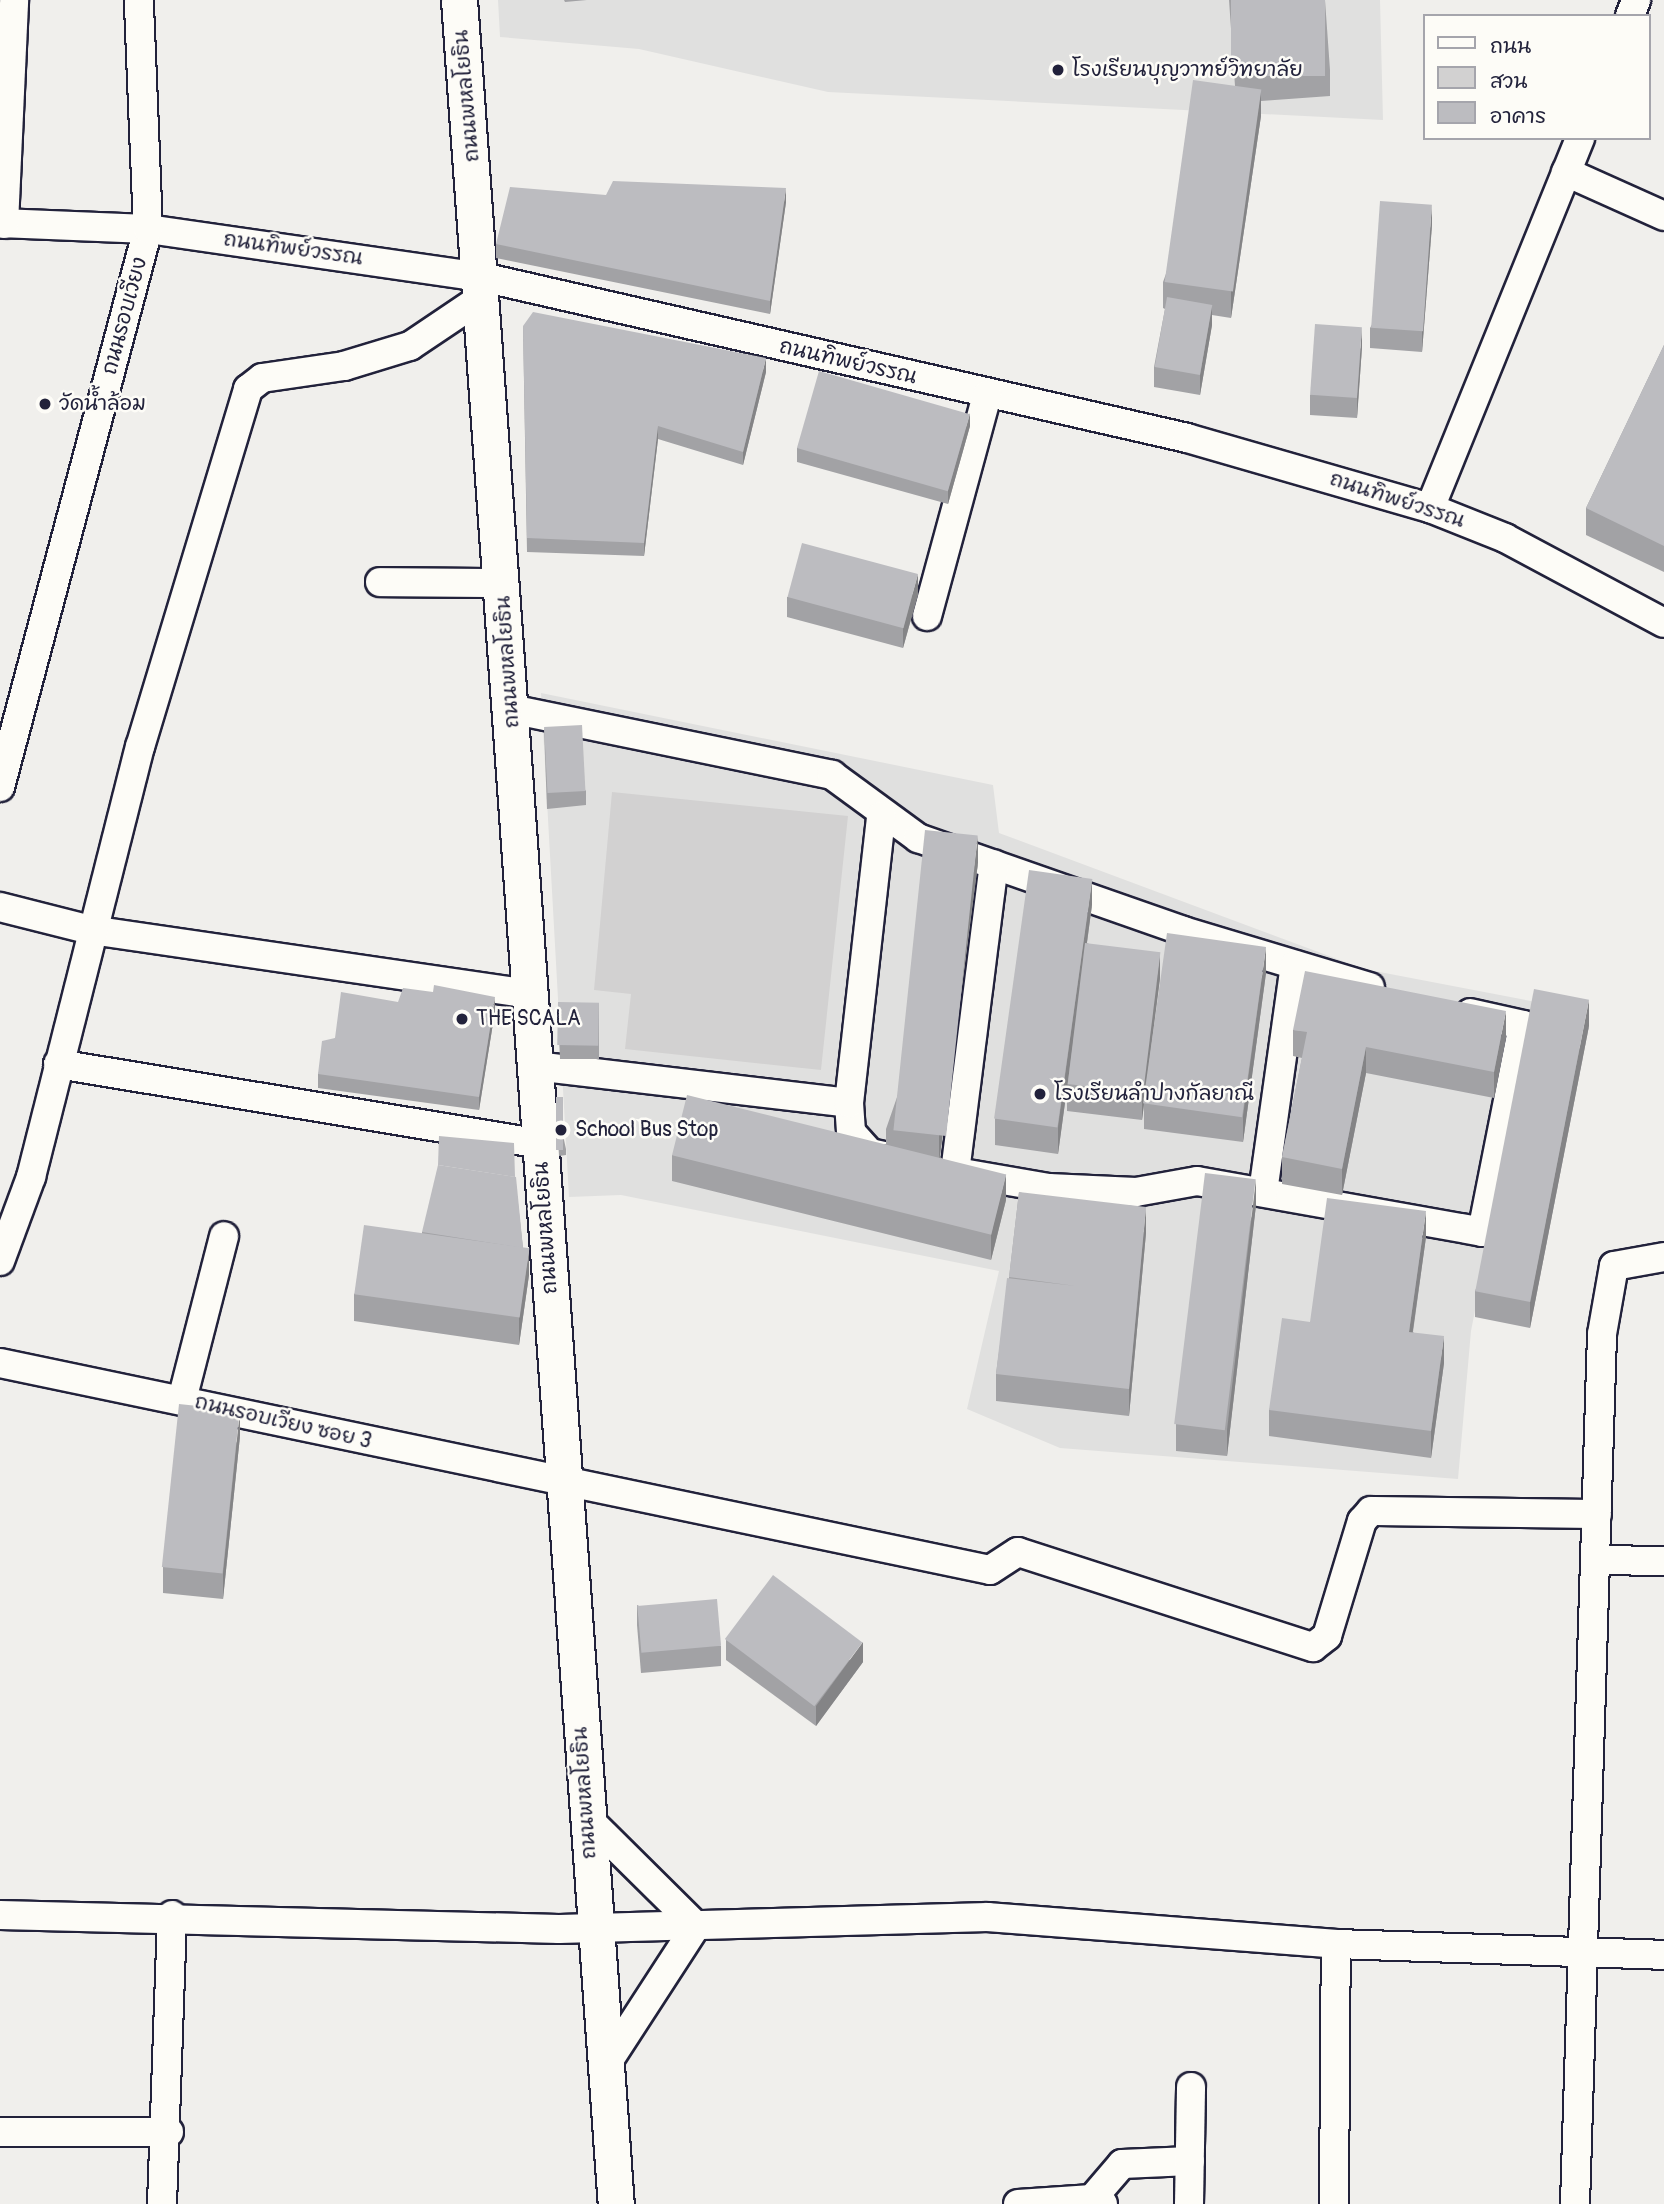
<!DOCTYPE html>
<meta charset="utf-8">
<style>
body{margin:0}
#map{position:relative;width:1664px;height:2204px;overflow:hidden;background:#f0efec;font-family:Pangolin,"Playpen Sans Thai",sans-serif}
div>[style]{position:absolute}
[style*='--x']{left:calc(var(--x)*1px);top:calc(var(--y)*1px);width:calc(var(--w)*1px);rotate:calc(var(--a)*1deg)}
.built>*{inset:0;background:#e0e0df}
.green>*{inset:0;background:#d2d1d1}
.roads{filter:drop-shadow(2px 0 #22223b) drop-shadow(-2px 0 #22223b) drop-shadow(0 2px #22223b) drop-shadow(0 -2px #22223b)}
.minor>*{height:28px;margin:-14px;padding:0 14px;transform-origin:14px;border-radius:14px;background:#fdfcf7}
.major>*{height:35px;margin:-17.5px;padding:0 17.5px;transform-origin:17.5px;border-radius:17.5px;background:#fdfcf7}
.wall>*{inset:0;background:#a2a2a5}
.shaded-wall>*{inset:0;background:#848486}
.building>*{inset:0;background:#bcbcc0;transform-origin:0 0}
.dots>*{width:19px;height:19px;translate:-50% -50%;box-sizing:border-box;border:4px solid #fdfcf7;border-radius:50%}
span{translate:-50% -50%;white-space:nowrap;text-align:center;line-height:1.15;-webkit-text-stroke:5px #fdfcf7;paint-order:stroke}
.poi-label{font-size:21px;color:#22223b}
.left{translate:0 -50%;text-align:left}
.street-label{font-size:21px;color:#22223b}
.legend{position:absolute;left:1423px;top:14px;width:228px;height:126px;box-sizing:border-box;background:#fdfcf7;border:2px solid #a5a5ac;margin:0;padding:9px 12px;list-style:none;font-size:21px;color:#22223b}
.legend li{display:flex;align-items:center;gap:14px;height:35px}
.legend b{width:35px;border:2px solid #a5a5ac}
</style>
<div id="map">
<div class="built">
<i style="clip-path:polygon(498px 0,1380px 0,1383px 120px,828px 92px,639px 49px,500px 37px)"></i>
<i style="clip-path:polygon(541px 693px,993px 785px,999px 833px,1364px 969px,1536px 1002px,1471px 1331px,1458px 1479px,1060px 1448px,967px 1409px,999px 1271px,621px 1195px,569px 1197px)"></i>
</div>
<div class="green">
<i style="clip-path:polygon(612px 792px,848px 816px,821px 1070px,625px 1049px,631px 994px,594px 990px)"></i>
</div>
<div class="roads">
<div class="minor">
<i style="--x:1630;--y:16;--w:17;--a:-69"></i>
<i style="--x:1566;--y:172;--w:107;--a:24.2"></i>
<i style="--x:0;--y:223;--w:148;--a:2.3"></i>
<i style="--x:148;--y:229;--w:337;--a:8.2"></i>
<i style="--x:482;--y:277;--w:723;--a:12.86"></i>
<i style="--x:1187;--y:438;--w:253;--a:16.1"></i>
<i style="--x:1430;--y:508;--w:81;--a:21.8"></i>
<i style="--x:1505;--y:538;--w:180;--a:28.1"></i>
<i style="--x:4;--y:224;--w:224;--a:-87.4"></i>
<i style="--x:1430;--y:508;--w:399;--a:-67.9"></i>
<i style="--x:380;--y:582;--w:123;--a:0.5"></i>
<i style="--x:927;--y:616;--w:229;--a:-74.8"></i>
<i style="--x:511;--y:709;--w:328;--a:11.6"></i>
<i style="--x:832;--y:775;--w:107;--a:36.2"></i>
<i style="--x:918;--y:838;--w:281;--a:19.3"></i>
<i style="--x:1183;--y:931;--w:195;--a:16.7"></i>
<i style="--x:0;--y:787;--w:577;--a:-75.15"></i>
<i style="--x:148;--y:229;--w:229;--a:-92.3"></i>
<i style="--x:0;--y:907;--w:94;--a:14.2"></i>
<i style="--x:91;--y:930;--w:445;--a:8.3"></i>
<i style="--x:58;--y:1064;--w:490;--a:9.4"></i>
<i style="--x:535;--y:1066;--w:316;--a:6.7"></i>
<i style="--x:849;--y:1103;--w:29;--a:86"></i>
<i style="--x:851;--y:1132;--w:28;--a:48"></i>
<i style="--x:870;--y:1153;--w:14;--a:12"></i>
<i style="--x:849;--y:1103;--w:289;--a:-83.6"></i>
<i style="--x:955;--y:1172;--w:310;--a:-82.8"></i>
<i style="--x:968;--y:1174;--w:82;--a:9.8"></i>
<i style="--x:1049;--y:1188;--w:87;--a:2.6"></i>
<i style="--x:1136;--y:1192;--w:62;--a:-10.2"></i>
<i style="--x:1197;--y:1181;--w:290;--a:10.1"></i>
<i style="--x:1482;--y:1232;--w:211;--a:-78.8"></i>
<i style="--x:1523;--y:1025;--w:54;--a:-167.2"></i>
<i style="--x:1263;--y:1192;--w:229;--a:-82"></i>
<i style="--x:0;--y:1261;--w:90;--a:-69.7"></i>
<i style="--x:31;--y:1177;--w:444;--a:-75.8"></i>
<i style="--x:140;--y:747;--w:374;--a:-73.2"></i>
<i style="--x:248;--y:389;--w:18;--a:-38"></i>
<i style="--x:262;--y:378;--w:83;--a:-8.3"></i>
<i style="--x:344;--y:366;--w:69;--a:-16.9"></i>
<i style="--x:410;--y:346;--w:88;--a:-33.9"></i>
<i style="--x:0;--y:1363;--w:1011;--a:11.81"></i>
<i style="--x:990;--y:1570;--w:33;--a:-33"></i>
<i style="--x:1018;--y:1552;--w:310;--a:17.9"></i>
<i style="--x:1313;--y:1647;--w:18;--a:-38"></i>
<i style="--x:1327;--y:1636;--w:120;--a:-73.1"></i>
<i style="--x:1362;--y:1521;--w:13;--a:-48"></i>
<i style="--x:1371;--y:1511;--w:226;--a:0.8"></i>
<i style="--x:182;--y:1400;--w:169;--a:-75.6"></i>
<i style="--x:1595;--y:1560;--w:69;--a:0.8"></i>
<i style="--x:587;--y:1818;--w:153;--a:44.7"></i>
<i style="--x:696;--y:1926;--w:167;--a:123"></i>
<i style="--x:0;--y:1915;--w:559;--a:1.43"></i>
<i style="--x:559;--y:1929;--w:429;--a:-1.6"></i>
<i style="--x:988;--y:1917;--w:349;--a:4.4"></i>
<i style="--x:1336;--y:1944;--w:328;--a:1.9"></i>
<i style="--x:0;--y:2132;--w:169;--a:0"></i>
<i style="--x:1092;--y:2199;--w:46;--a:-49.4"></i>
<i style="--x:1122;--y:2164;--w:68;--a:-2.5"></i>
<i style="--x:162;--y:2204;--w:289;--a:-88"></i>
<i style="--x:1018;--y:2204;--w:74;--a:-3.9"></i>
<i style="--x:1092;--y:2199;--w:12;--a:24"></i>
<i style="--x:1189;--y:2204;--w:117;--a:-89"></i>
<i style="--x:1334;--y:2204;--w:260;--a:-89.6"></i>
<i style="--x:1575;--y:2204;--w:870;--a:-88.22"></i>
<i style="--x:1602;--y:1334;--w:69;--a:-80"></i>
<i style="--x:1614;--y:1266;--w:51;--a:-10.2"></i>
</div>
<div class="major">
<i style="--x:459;--y:0;--w:2210;--a:85.93"></i>
</div>
</div>
<div class="wall">
<i style="clip-path:polygon(564px 0,587px 0,565px 2px)"></i>
<i style="clip-path:polygon(1229px 0,1325px 0,1330px 70px,1330px 96px,1261px 101px,1261px 116px,1231px 318px,1212px 315px,1212px 325px,1200px 395px,1154px 387px,1154px 367px,1165px 309px,1163px 308px,1163px 282px,1235px 86px)"></i>
<i style="clip-path:polygon(606px 195px,786px 202px,770px 314px,496px 258px,496px 244px)"></i>
<i style="clip-path:polygon(1432px 225px,1422px 352px,1370px 348px,1370px 328px)"></i>
<i style="clip-path:polygon(523px 326px,766px 372px,743px 465px,658px 439px,644px 556px,527px 552px)"></i>
<i style="clip-path:polygon(1664px 345px,1664px 572px,1586px 535px,1586px 508px)"></i>
<i style="clip-path:polygon(1362px 347px,1357px 418px,1310px 415px,1310px 395px)"></i>
<i style="clip-path:polygon(970px 426px,948px 504px,797px 462px,797px 448px)"></i>
<i style="clip-path:polygon(918px 594px,903px 648px,787px 617px,787px 597px)"></i>
<i style="clip-path:polygon(544px 728px,586px 791px,586px 805px,547px 809px)"></i>
<i style="clip-path:polygon(978px 863px,940px 1157px,1006px 1200px,991px 1260px,672px 1181px,672px 1155px,886px 1144px,886px 1129px)"></i>
<i style="clip-path:polygon(1092px 905px,1087px 943px,1160px 978px,1142px 1120px,1067px 1111px,1067px 1088px,1058px 1154px,995px 1145px,995px 1119px)"></i>
<i style="clip-path:polygon(1266px 973px,1243px 1142px,1144px 1129px,1144px 1103px)"></i>
<i style="clip-path:polygon(398px 1002px,495px 1011px,479px 1110px,318px 1088px,318px 1074px,335px 1038px)"></i>
<i style="clip-path:polygon(599px 1003px,599px 1059px,560px 1059px,558px 1016px)"></i>
<i style="clip-path:polygon(1589px 1026px,1530px 1328px,1475px 1317px,1475px 1291px)"></i>
<i style="clip-path:polygon(1293px 1030px,1506px 1037px,1494px 1098px,1366px 1073px,1342px 1195px,1282px 1184px,1282px 1157px,1302px 1058px,1293px 1056px)"></i>
<i style="clip-path:polygon(556px 1104px,566px 1149px,566px 1155px,559px 1156px)"></i>
<i style="clip-path:polygon(515px 1177px,523px 1248px,529px 1275px,519px 1345px,354px 1321px,354px 1294px,422px 1234px,422px 1232px)"></i>
<i style="clip-path:polygon(1019px 1192px,1146px 1233px,1129px 1416px,996px 1401px,996px 1374px,1009px 1278px)"></i>
<i style="clip-path:polygon(1256px 1205px,1227px 1456px,1176px 1451px,1176px 1424px)"></i>
<i style="clip-path:polygon(1426px 1237px,1413px 1332px,1444px 1363px,1431px 1458px,1269px 1436px,1269px 1410px,1310px 1322px)"></i>
<i style="clip-path:polygon(240px 1436px,223px 1599px,163px 1593px,163px 1567px)"></i>
<i style="clip-path:polygon(637px 1605px,721px 1646px,721px 1666px,641px 1673px,637px 1625px)"></i>
<i style="clip-path:polygon(726px 1640px,863px 1662px,816px 1726px,726px 1660px)"></i>
</div>
<div class="shaded-wall">
<i style="clip-path:polygon(1261px 89px,1261px 116px,1231px 318px,1231px 292px)"></i>
<i style="clip-path:polygon(786px 188px,786px 202px,770px 314px,770px 301px)"></i>
<i style="clip-path:polygon(1432px 205px,1432px 225px,1422px 352px,1422px 332px)"></i>
<i style="clip-path:polygon(1212px 305px,1212px 325px,1200px 395px,1200px 375px)"></i>
<i style="clip-path:polygon(1362px 327px,1362px 347px,1357px 418px,1357px 398px)"></i>
<i style="clip-path:polygon(766px 358px,766px 372px,743px 465px,743px 452px)"></i>
<i style="clip-path:polygon(970px 413px,970px 426px,948px 504px,948px 490px)"></i>
<i style="clip-path:polygon(658px 426px,658px 439px,644px 556px,644px 543px)"></i>
<i style="clip-path:polygon(918px 574px,918px 594px,903px 648px,903px 628px)"></i>
<i style="clip-path:polygon(978px 836px,978px 863px,939px 1162px,939px 1136px)"></i>
<i style="clip-path:polygon(1092px 879px,1092px 905px,1058px 1154px,1058px 1127px)"></i>
<i style="clip-path:polygon(1266px 947px,1266px 973px,1243px 1142px,1243px 1116px)"></i>
<i style="clip-path:polygon(1160px 952px,1160px 978px,1142px 1120px,1142px 1094px)"></i>
<i style="clip-path:polygon(495px 997px,495px 1011px,479px 1110px,479px 1097px)"></i>
<i style="clip-path:polygon(1589px 1000px,1589px 1026px,1530px 1328px,1530px 1301px)"></i>
<i style="clip-path:polygon(1506px 1011px,1506px 1037px,1494px 1098px,1494px 1072px)"></i>
<i style="clip-path:polygon(1366px 1047px,1366px 1073px,1342px 1195px,1342px 1169px)"></i>
<i style="clip-path:polygon(1006px 1174px,1006px 1200px,991px 1260px,991px 1234px)"></i>
<i style="clip-path:polygon(1256px 1179px,1256px 1205px,1227px 1456px,1227px 1430px)"></i>
<i style="clip-path:polygon(1146px 1207px,1146px 1233px,1129px 1416px,1129px 1389px)"></i>
<i style="clip-path:polygon(1426px 1211px,1426px 1237px,1409px 1358px,1409px 1332px)"></i>
<i style="clip-path:polygon(529px 1249px,529px 1275px,519px 1345px,519px 1318px)"></i>
<i style="clip-path:polygon(1444px 1336px,1444px 1363px,1431px 1458px,1431px 1431px)"></i>
<i style="clip-path:polygon(240px 1410px,240px 1436px,223px 1599px,223px 1573px)"></i>
<i style="clip-path:polygon(863px 1642px,863px 1662px,816px 1726px,816px 1706px)"></i>
</div>
<div class="building">
<i style="left:1231px;top:0;width:94px;height:76px"></i>
<i style="left:1193px;top:80px;width:69px;height:204px;rotate:8deg"></i>
<i style="clip-path:polygon(613px 181px,786px 188px,770px 301px,496px 244px,510px 187px,606px 195px)"></i>
<i style="left:1380px;top:201px;width:52px;height:127px;rotate:4deg"></i>
<i style="left:1167px;top:297px;width:46px;height:71px;rotate:10deg"></i>
<i style="clip-path:polygon(533px 312px,766px 358px,743px 452px,658px 426px,644px 543px,527px 538px,523px 326px)"></i>
<i style="left:1315px;top:324px;width:47px;height:71px;rotate:4deg"></i>
<i style="clip-path:polygon(1664px 345px,1664px 546px,1586px 508px)"></i>
<i style="left:819px;top:371px;width:157px;height:80px;rotate:16deg"></i>
<i style="left:802px;top:543px;width:120px;height:56px;rotate:15deg"></i>
<i style="left:582px;top:725px;width:66px;height:38px;rotate:87deg"></i>
<i style="left:925px;top:830px;width:53px;height:302px;rotate:6deg"></i>
<i style="left:1029px;top:870px;width:64px;height:251px;rotate:8deg"></i>
<i style="left:1167px;top:933px;width:100px;height:172px;rotate:8deg"></i>
<i style="left:1085px;top:943px;width:76px;height:142px;rotate:7deg"></i>
<i style="clip-path:polygon(1305px 971px,1506px 1011px,1494px 1072px,1366px 1047px,1342px 1169px,1282px 1157px,1307px 1032px,1293px 1030px)"></i>
<i style="clip-path:polygon(434px 985px,495px 997px,479px 1097px,318px 1074px,322px 1041px,335px 1038px,341px 992px,398px 1002px,403px 988px,433px 992px)"></i>
<i style="left:1534px;top:989px;width:56px;height:308px;rotate:11deg"></i>
<i style="left:558px;top:1002px;width:41px;height:43px;rotate:1deg"></i>
<i style="left:687px;top:1095px;width:329px;height:62px;rotate:14deg"></i>
<i style="left:556px;top:1097px;width:7px;height:53px"></i>
<i style="clip-path:polygon(439px 1136px,514px 1143px,515px 1177px,438px 1165px)"></i>
<i style="clip-path:polygon(438px 1165px,516px 1177px,523px 1248px,422px 1232px)"></i>
<i style="left:1205px;top:1173px;width:51px;height:253px;rotate:7deg"></i>
<i style="clip-path:polygon(1019px 1192px,1146px 1207px,1129px 1389px,996px 1374px,1007px 1278px,1076px 1286px,1009px 1277px)"></i>
<i style="clip-path:polygon(1327px 1198px,1426px 1211px,1409px 1332px,1444px 1336px,1431px 1431px,1269px 1410px,1282px 1318px,1310px 1322px)"></i>
<i style="left:364px;top:1225px;width:167px;height:70px;rotate:8deg"></i>
<i style="left:179px;top:1404px;width:61px;height:164px;rotate:6deg"></i>
<i style="left:773px;top:1575px;width:112px;height:80px;rotate:37deg"></i>
<i style="left:717px;top:1599px;width:47px;height:80px;rotate:85deg"></i>
</div>
<div class="dots">
<i style="left:1058px;top:70px;background:#22223b"></i>
<i style="left:45px;top:404px;background:#22223b"></i>
<i style="left:462px;top:1019px;background:#22223b"></i>
<i style="left:1040px;top:1094px;background:#22223b"></i>
<i style="left:561px;top:1130px;background:#22223b"></i>
</div>
<div class="poi-label">
<span class="left" style="left:1072px;top:70px">โรงเรียนบุญวาทย์วิทยาลัย</span>
<span class="left" style="left:59px;top:404px">วัดน้ำล้อม</span>
<span class="left" style="left:476px;top:1019px">THE SCALA</span>
<span class="left" style="left:1054px;top:1094px">โรงเรียนลำปางกัลยาณี</span>
<span class="left" style="left:575px;top:1130px">School Bus Stop</span>
</div>
<div class="street-label">
<span style="left:467px;top:96px;rotate:-95deg">ถนนพหลโยธิน</span>
<span style="left:293px;top:249px;rotate:8deg">ถนนทิพย์วรรณ</span>
<span style="left:125px;top:316px;rotate:-75deg">ถนนรอบเวียง</span>
<span style="left:848px;top:362px;rotate:13deg">ถนนทิพย์วรรณ</span>
<span style="left:1397px;top:500px;rotate:18deg">ถนนทิพย์วรรณ</span>
<span style="left:508px;top:662px;rotate:-94deg">ถนนพหลโยธิน</span>
<span style="left:546px;top:1228px;rotate:-94deg">ถนนพหลโยธิน</span>
<span style="left:283px;top:1422px;rotate:13deg">ถนนรอบเวียง ซอย 3</span>
<span style="left:585px;top:1793px;rotate:-94deg">ถนนพหลโยธิน</span>
</div>
<ul class="legend">
<li><b style="height:9px;background:#fdfcf7"></b>ถนน</li>
<li><b style="height:19px;background:#d2d1d1"></b>สวน</li>
<li><b style="height:19px;background:#bcbcc0"></b>อาคาร</li>
</ul>
</div>
